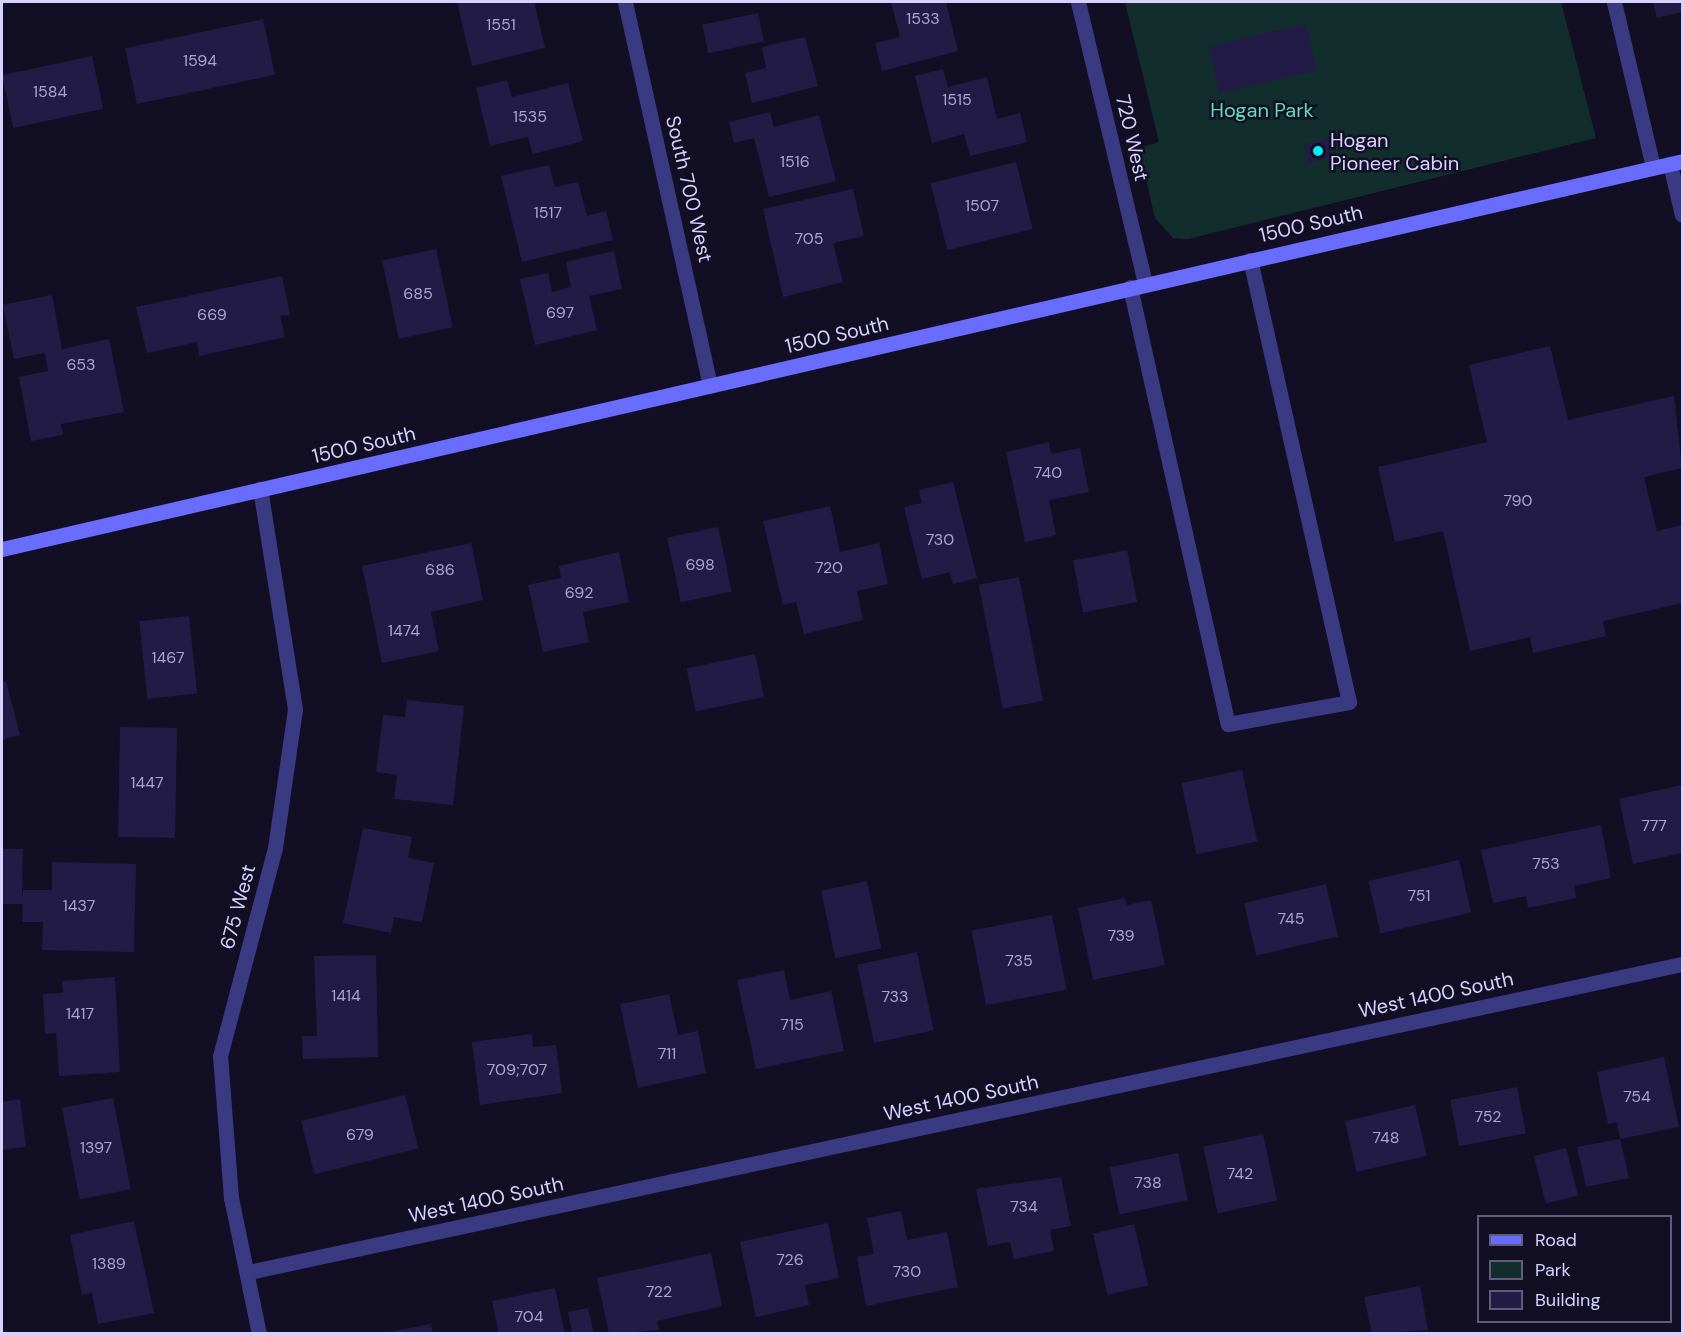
<!DOCTYPE html>
<style>
body{margin:0}
#map{position:relative;width:1684px;height:1335px;overflow:hidden;background:#120f25;font-family:"DM Sans",sans-serif}
div>[style]{position:absolute}
[style*='--x']{left:calc(var(--x)*1px);top:calc(var(--y)*1px);width:calc(var(--w)*1px);rotate:calc(var(--a)*1deg)}
.green>*{inset:0;background:#122e2c}
.building>*{inset:0;background:#221b45;transform-origin:0 0}
.lane>*{height:15px;margin:-7.5px;padding:0 7.5px;transform-origin:7.5px;border-radius:7.5px;background:#3a3a83}
.street>*{height:15px;margin:-7.5px;padding:0 7.5px;transform-origin:7.5px;border-radius:7.5px;background:#3a3a83}
.secondary>*{height:15px;margin:-7.5px;padding:0 7.5px;transform-origin:7.5px;border-radius:7.5px;background:#6a6cfe}
.dots>*{width:16px;height:16px;translate:-50% -50%;box-sizing:border-box;border:3px solid #120f25;border-radius:50%}
span{translate:-50% -50%;white-space:nowrap;text-align:center;line-height:1.15;-webkit-text-stroke:5px #120f25;paint-order:stroke}
.number-label{font-size:16px;color:#a9a4d0}
.number-label span{-webkit-text-stroke-width:0}
.park-label{font-size:20px;color:#5edfba}
.street-label{font-size:20px;color:#d6d2ff}
.poi-label{font-size:20px;color:#d6d2ff}
.left{translate:0 -50%;text-align:left}
.frame{position:absolute;inset:0;border:3px solid #d6d2ff;pointer-events:none}
.legend{position:absolute;left:1477px;top:1215px;width:195px;height:108px;box-sizing:border-box;background:#120f25;border:2px solid #605d7c;margin:0;padding:8px 10px;list-style:none;font-size:18px;color:#d6d2ff}
.legend li{display:flex;align-items:center;gap:12px;height:30px}
.legend b{width:30px;border:2px solid #605d7c}
</style>
<div id="map">
<div class="green">
<i style="clip-path:polygon(1125px 2px,1561px 2px,1596px 138px,1188px 239px,1173px 238px,1155px 218px,1139px 148px,1159px 142px)"></i>
</div>
<div class="building">
<i style="clip-path:polygon(457px 2px,534px 2px,545px 48px,472px 66px)"></i>
<i style="clip-path:polygon(891px 2px,946px 2px,958px 51px,882px 71px,875px 43px,900px 37px)"></i>
<i style="clip-path:polygon(1653px 2px,1682px 2px,1682px 12px,1657px 18px)"></i>
<i style="left:758px;top:13px;width:29px;height:57px;rotate:78deg"></i>
<i style="left:263px;top:19px;width:57px;height:141px;rotate:78deg"></i>
<i style="left:1306px;top:24px;width:48px;height:100px;rotate:77deg"></i>
<i style="clip-path:polygon(805px 37px,818px 86px,752px 103px,745px 73px,766px 68px,762px 47px)"></i>
<i style="left:92px;top:56px;width:54px;height:92px;rotate:78deg"></i>
<i style="clip-path:polygon(943px 69px,948px 87px,987px 77px,997px 119px,1020px 113px,1027px 142px,970px 156px,964px 134px,932px 143px,915px 76px)"></i>
<i style="clip-path:polygon(507px 80px,512px 97px,568px 83px,583px 141px,533px 154px,528px 137px,490px 146px,476px 88px)"></i>
<i style="clip-path:polygon(770px 112px,774px 127px,819px 115px,836px 181px,769px 197px,754px 138px,734px 143px,729px 122px)"></i>
<i style="left:1328px;top:139px;width:19px;height:25px;rotate:78deg"></i>
<i style="left:1016px;top:162px;width:69px;height:88px;rotate:76deg"></i>
<i style="clip-path:polygon(549px 165px,555px 187px,578px 182px,587px 216px,606px 211px,613px 240px,522px 262px,501px 176px)"></i>
<i style="clip-path:polygon(853px 189px,864px 236px,833px 243px,843px 282px,783px 297px,763px 209px)"></i>
<i style="left:436px;top:249px;width:80px;height:55px;rotate:78deg"></i>
<i style="clip-path:polygon(614px 251px,622px 289px,589px 296px,597px 330px,535px 345px,520px 279px,548px 273px,552px 292px,571px 287px,566px 262px)"></i>
<i style="clip-path:polygon(282px 276px,290px 315px,280px 316px,285px 337px,199px 356px,197px 342px,147px 353px,136px 307px)"></i>
<i style="clip-path:polygon(52px 295px,62px 349px,109px 339px,124px 412px,61px 424px,63px 435px,31px 441px,19px 377px,48px 371px,45px 353px,14px 359px,3px 305px)"></i>
<i style="clip-path:polygon(1550px 346px,1568px 420px,1674px 396px,1682px 468px,1644px 477px,1657px 531px,1682px 525px,1682px 603px,1603px 621px,1606px 636px,1533px 653px,1530px 637px,1470px 651px,1443px 531px,1395px 542px,1378px 467px,1487px 442px,1469px 365px)"></i>
<i style="clip-path:polygon(1049px 442px,1051px 454px,1080px 448px,1089px 492px,1049px 500px,1056px 535px,1025px 542px,1006px 452px)"></i>
<i style="clip-path:polygon(953px 482px,977px 578px,953px 584px,950px 572px,922px 579px,904px 507px,922px 503px,919px 490px)"></i>
<i style="clip-path:polygon(830px 506px,840px 552px,879px 543px,888px 584px,857px 591px,863px 620px,804px 634px,796px 602px,783px 605px,763px 521px)"></i>
<i style="left:718px;top:527px;width:66px;height:52px;rotate:78deg"></i>
<i style="clip-path:polygon(471px 543px,483px 600px,431px 612px,439px 651px,382px 663px,362px 566px)"></i>
<i style="left:1127px;top:550px;width:53px;height:55px;rotate:79deg"></i>
<i style="clip-path:polygon(619px 552px,629px 602px,583px 612px,589px 642px,543px 652px,528px 585px,561px 578px,559px 566px)"></i>
<i style="left:1019px;top:577px;width:126px;height:41px;rotate:79deg"></i>
<i style="left:189px;top:616px;width:78px;height:50px;rotate:84deg"></i>
<i style="left:755px;top:654px;width:44px;height:70px;rotate:78deg"></i>
<i style="clip-path:polygon(6px 681px,20px 735px,2px 740px,2px 682px)"></i>
<i style="clip-path:polygon(407px 700px,464px 706px,453px 805px,394px 799px,397px 775px,376px 772px,383px 715px,405px 717px)"></i>
<i style="left:120px;top:727px;width:57px;height:110px;rotate:1deg"></i>
<i style="left:1242px;top:770px;width:73px;height:62px;rotate:78deg"></i>
<i style="clip-path:polygon(1682px 785px,1682px 853px,1633px 864px,1619px 799px)"></i>
<i style="clip-path:polygon(1601px 825px,1611px 878px,1574px 886px,1576px 898px,1528px 908px,1526px 896px,1493px 903px,1481px 850px)"></i>
<i style="clip-path:polygon(363px 828px,412px 837px,408px 858px,434px 863px,422px 922px,394px 917px,391px 933px,343px 923px)"></i>
<i style="clip-path:polygon(2px 849px,23px 849px,22px 899px,23px 890px,52px 890px,52px 862px,136px 864px,134px 952px,42px 950px,43px 922px,22px 922px,23px 904px,2px 904px)"></i>
<i style="left:1459px;top:860px;width:54px;height:93px;rotate:77deg"></i>
<i style="left:867px;top:881px;width:69px;height:47px;rotate:78deg"></i>
<i style="left:1326px;top:884px;width:54px;height:84px;rotate:77deg"></i>
<i style="clip-path:polygon(1125px 898px,1127px 905px,1151px 900px,1165px 965px,1093px 980px,1078px 908px)"></i>
<i style="left:1052px;top:915px;width:76px;height:82px;rotate:79deg"></i>
<i style="left:917px;top:952px;width:80px;height:61px;rotate:78deg"></i>
<i style="clip-path:polygon(376px 955px,378px 1057px,303px 1059px,302px 1036px,317px 1036px,314px 956px)"></i>
<i style="clip-path:polygon(784px 970px,790px 1000px,831px 991px,844px 1051px,756px 1069px,737px 980px)"></i>
<i style="clip-path:polygon(115px 977px,120px 1072px,59px 1076px,56px 1033px,45px 1034px,43px 994px,63px 993px,62px 981px)"></i>
<i style="clip-path:polygon(669px 994px,678px 1035px,698px 1031px,706px 1073px,638px 1088px,620px 1004px)"></i>
<i style="clip-path:polygon(532px 1034px,533px 1047px,556px 1045px,562px 1093px,480px 1105px,472px 1042px)"></i>
<i style="clip-path:polygon(1664px 1057px,1679px 1127px,1620px 1139px,1629px 1178px,1586px 1187px,1577px 1147px,1620px 1139px,1617px 1122px,1608px 1124px,1597px 1072px)"></i>
<i style="left:1517px;top:1087px;width:47px;height:68px;rotate:79deg"></i>
<i style="left:405px;top:1095px;width:55px;height:107px;rotate:76deg"></i>
<i style="left:113px;top:1098px;width:93px;height:52px;rotate:79deg"></i>
<i style="clip-path:polygon(20px 1099px,26px 1147px,2px 1150px,2px 1102px)"></i>
<i style="left:1415px;top:1105px;width:52px;height:72px;rotate:77deg"></i>
<i style="left:1263px;top:1134px;width:68px;height:61px;rotate:78deg"></i>
<i style="left:1566px;top:1148px;width:49px;height:33px;rotate:76deg"></i>
<i style="left:1178px;top:1153px;width:48px;height:70px;rotate:78deg"></i>
<i style="clip-path:polygon(1061px 1177px,1071px 1226px,1050px 1230px,1054px 1251px,1014px 1259px,1010px 1242px,988px 1246px,976px 1189px)"></i>
<i style="clip-path:polygon(901px 1211px,907px 1240px,947px 1232px,958px 1287px,866px 1306px,857px 1257px,874px 1254px,867px 1218px)"></i>
<i style="clip-path:polygon(134px 1221px,154px 1313px,98px 1324px,92px 1293px,82px 1295px,70px 1235px)"></i>
<i style="clip-path:polygon(828px 1223px,839px 1278px,805px 1285px,809px 1305px,756px 1317px,740px 1242px)"></i>
<i style="left:1134px;top:1224px;width:63px;height:42px;rotate:77deg"></i>
<i style="clip-path:polygon(711px 1253px,722px 1306px,657px 1321px,659px 1330px,609px 1334px,597px 1278px)"></i>
<i style="clip-path:polygon(1420px 1286px,1428px 1330px,1372px 1334px,1364px 1297px)"></i>
<i style="clip-path:polygon(555px 1288px,565px 1334px,499px 1334px,492px 1301px)"></i>
<i style="clip-path:polygon(588px 1308px,594px 1334px,572px 1334px,568px 1312px)"></i>
<i style="clip-path:polygon(431px 1324px,433px 1334px,389px 1334px,389px 1332px)"></i>
</div>
<div class="lane">
<i style="--x:1614;--y:2;--w:170;--a:76.7"></i>
<i style="--x:1670;--y:164;--w:52;--a:76.8"></i>
<i style="--x:1130;--y:287;--w:448;--a:77.4"></i>
<i style="--x:1228;--y:724;--w:123;--a:-10.3"></i>
<i style="--x:1349;--y:702;--w:453;--a:-102.6"></i>
</div>
<div class="street">
<i style="--x:625;--y:2;--w:393;--a:77.5"></i>
<i style="--x:1078;--y:2;--w:290;--a:76.6"></i>
<i style="--x:249;--y:1272;--w:1466;--a:-12.13"></i>
<i style="--x:259;--y:1334;--w:139;--a:-101.6"></i>
<i style="--x:231;--y:1198;--w:142;--a:-94.4"></i>
<i style="--x:220;--y:1056;--w:215;--a:-75.2"></i>
<i style="--x:275;--y:848;--w:140;--a:-81.8"></i>
<i style="--x:295;--y:709;--w:223;--a:-99"></i>
</div>
<div class="secondary">
<i style="--x:2;--y:549;--w:1724;--a:-13"></i>
</div>
<div class="dots">
<i style="left:1318px;top:151px;background:#02ecfb"></i>
</div>
<div class="number-label">
<span style="left:923px;top:19px">1533</span>
<span style="left:501px;top:25px">1551</span>
<span style="left:200px;top:61px">1594</span>
<span style="left:50px;top:92px">1584</span>
<span style="left:957px;top:100px">1515</span>
<span style="left:530px;top:117px">1535</span>
<span style="left:795px;top:162px">1516</span>
<span style="left:982px;top:206px">1507</span>
<span style="left:548px;top:213px">1517</span>
<span style="left:809px;top:239px">705</span>
<span style="left:418px;top:294px">685</span>
<span style="left:560px;top:313px">697</span>
<span style="left:212px;top:315px">669</span>
<span style="left:81px;top:365px">653</span>
<span style="left:1048px;top:473px">740</span>
<span style="left:1518px;top:501px">790</span>
<span style="left:940px;top:540px">730</span>
<span style="left:700px;top:565px">698</span>
<span style="left:829px;top:568px">720</span>
<span style="left:440px;top:570px">686</span>
<span style="left:579px;top:593px">692</span>
<span style="left:404px;top:631px">1474</span>
<span style="left:168px;top:658px">1467</span>
<span style="left:147px;top:783px">1447</span>
<span style="left:1654px;top:826px">777</span>
<span style="left:1546px;top:864px">753</span>
<span style="left:1419px;top:896px">751</span>
<span style="left:79px;top:906px">1437</span>
<span style="left:1291px;top:919px">745</span>
<span style="left:1121px;top:936px">739</span>
<span style="left:1019px;top:961px">735</span>
<span style="left:346px;top:996px">1414</span>
<span style="left:895px;top:997px">733</span>
<span style="left:80px;top:1014px">1417</span>
<span style="left:792px;top:1025px">715</span>
<span style="left:667px;top:1054px">711</span>
<span style="left:517px;top:1070px">709;707</span>
<span style="left:1637px;top:1097px">754</span>
<span style="left:1488px;top:1117px">752</span>
<span style="left:360px;top:1135px">679</span>
<span style="left:1386px;top:1138px">748</span>
<span style="left:96px;top:1148px">1397</span>
<span style="left:1240px;top:1174px">742</span>
<span style="left:1148px;top:1183px">738</span>
<span style="left:1024px;top:1207px">734</span>
<span style="left:790px;top:1260px">726</span>
<span style="left:109px;top:1264px">1389</span>
<span style="left:907px;top:1272px">730</span>
<span style="left:659px;top:1292px">722</span>
<span style="left:529px;top:1317px">704</span>
</div>
<div class="park-label">
<span style="left:1262px;top:110px">Hogan Park</span>
</div>
<div class="street-label">
<span style="left:1132px;top:138px;rotate:77deg">720 West</span>
<span style="left:689px;top:189px;rotate:77deg">South 700 West</span>
<span style="left:1311px;top:224px;rotate:-13deg">1500 South</span>
<span style="left:837px;top:335px;rotate:-13deg">1500 South</span>
<span style="left:364px;top:445px;rotate:-13deg">1500 South</span>
<span style="left:238px;top:907px;rotate:-75deg">675 West</span>
<span style="left:1436px;top:995px;rotate:-12deg">West 1400 South</span>
<span style="left:961px;top:1098px;rotate:-12deg">West 1400 South</span>
<span style="left:486px;top:1200px;rotate:-12deg">West 1400 South</span>
</div>
<div class="poi-label">
<span class="left" style="left:1330px;top:152px">Hogan<br>Pioneer Cabin</span>
</div>
<div class="frame"></div>
<ul class="legend">
<li><b style="height:8px;background:#6a6cfe"></b>Road</li>
<li><b style="height:16px;background:#122e2c"></b>Park</li>
<li><b style="height:16px;background:#221b45"></b>Building</li>
</ul>
</div>
